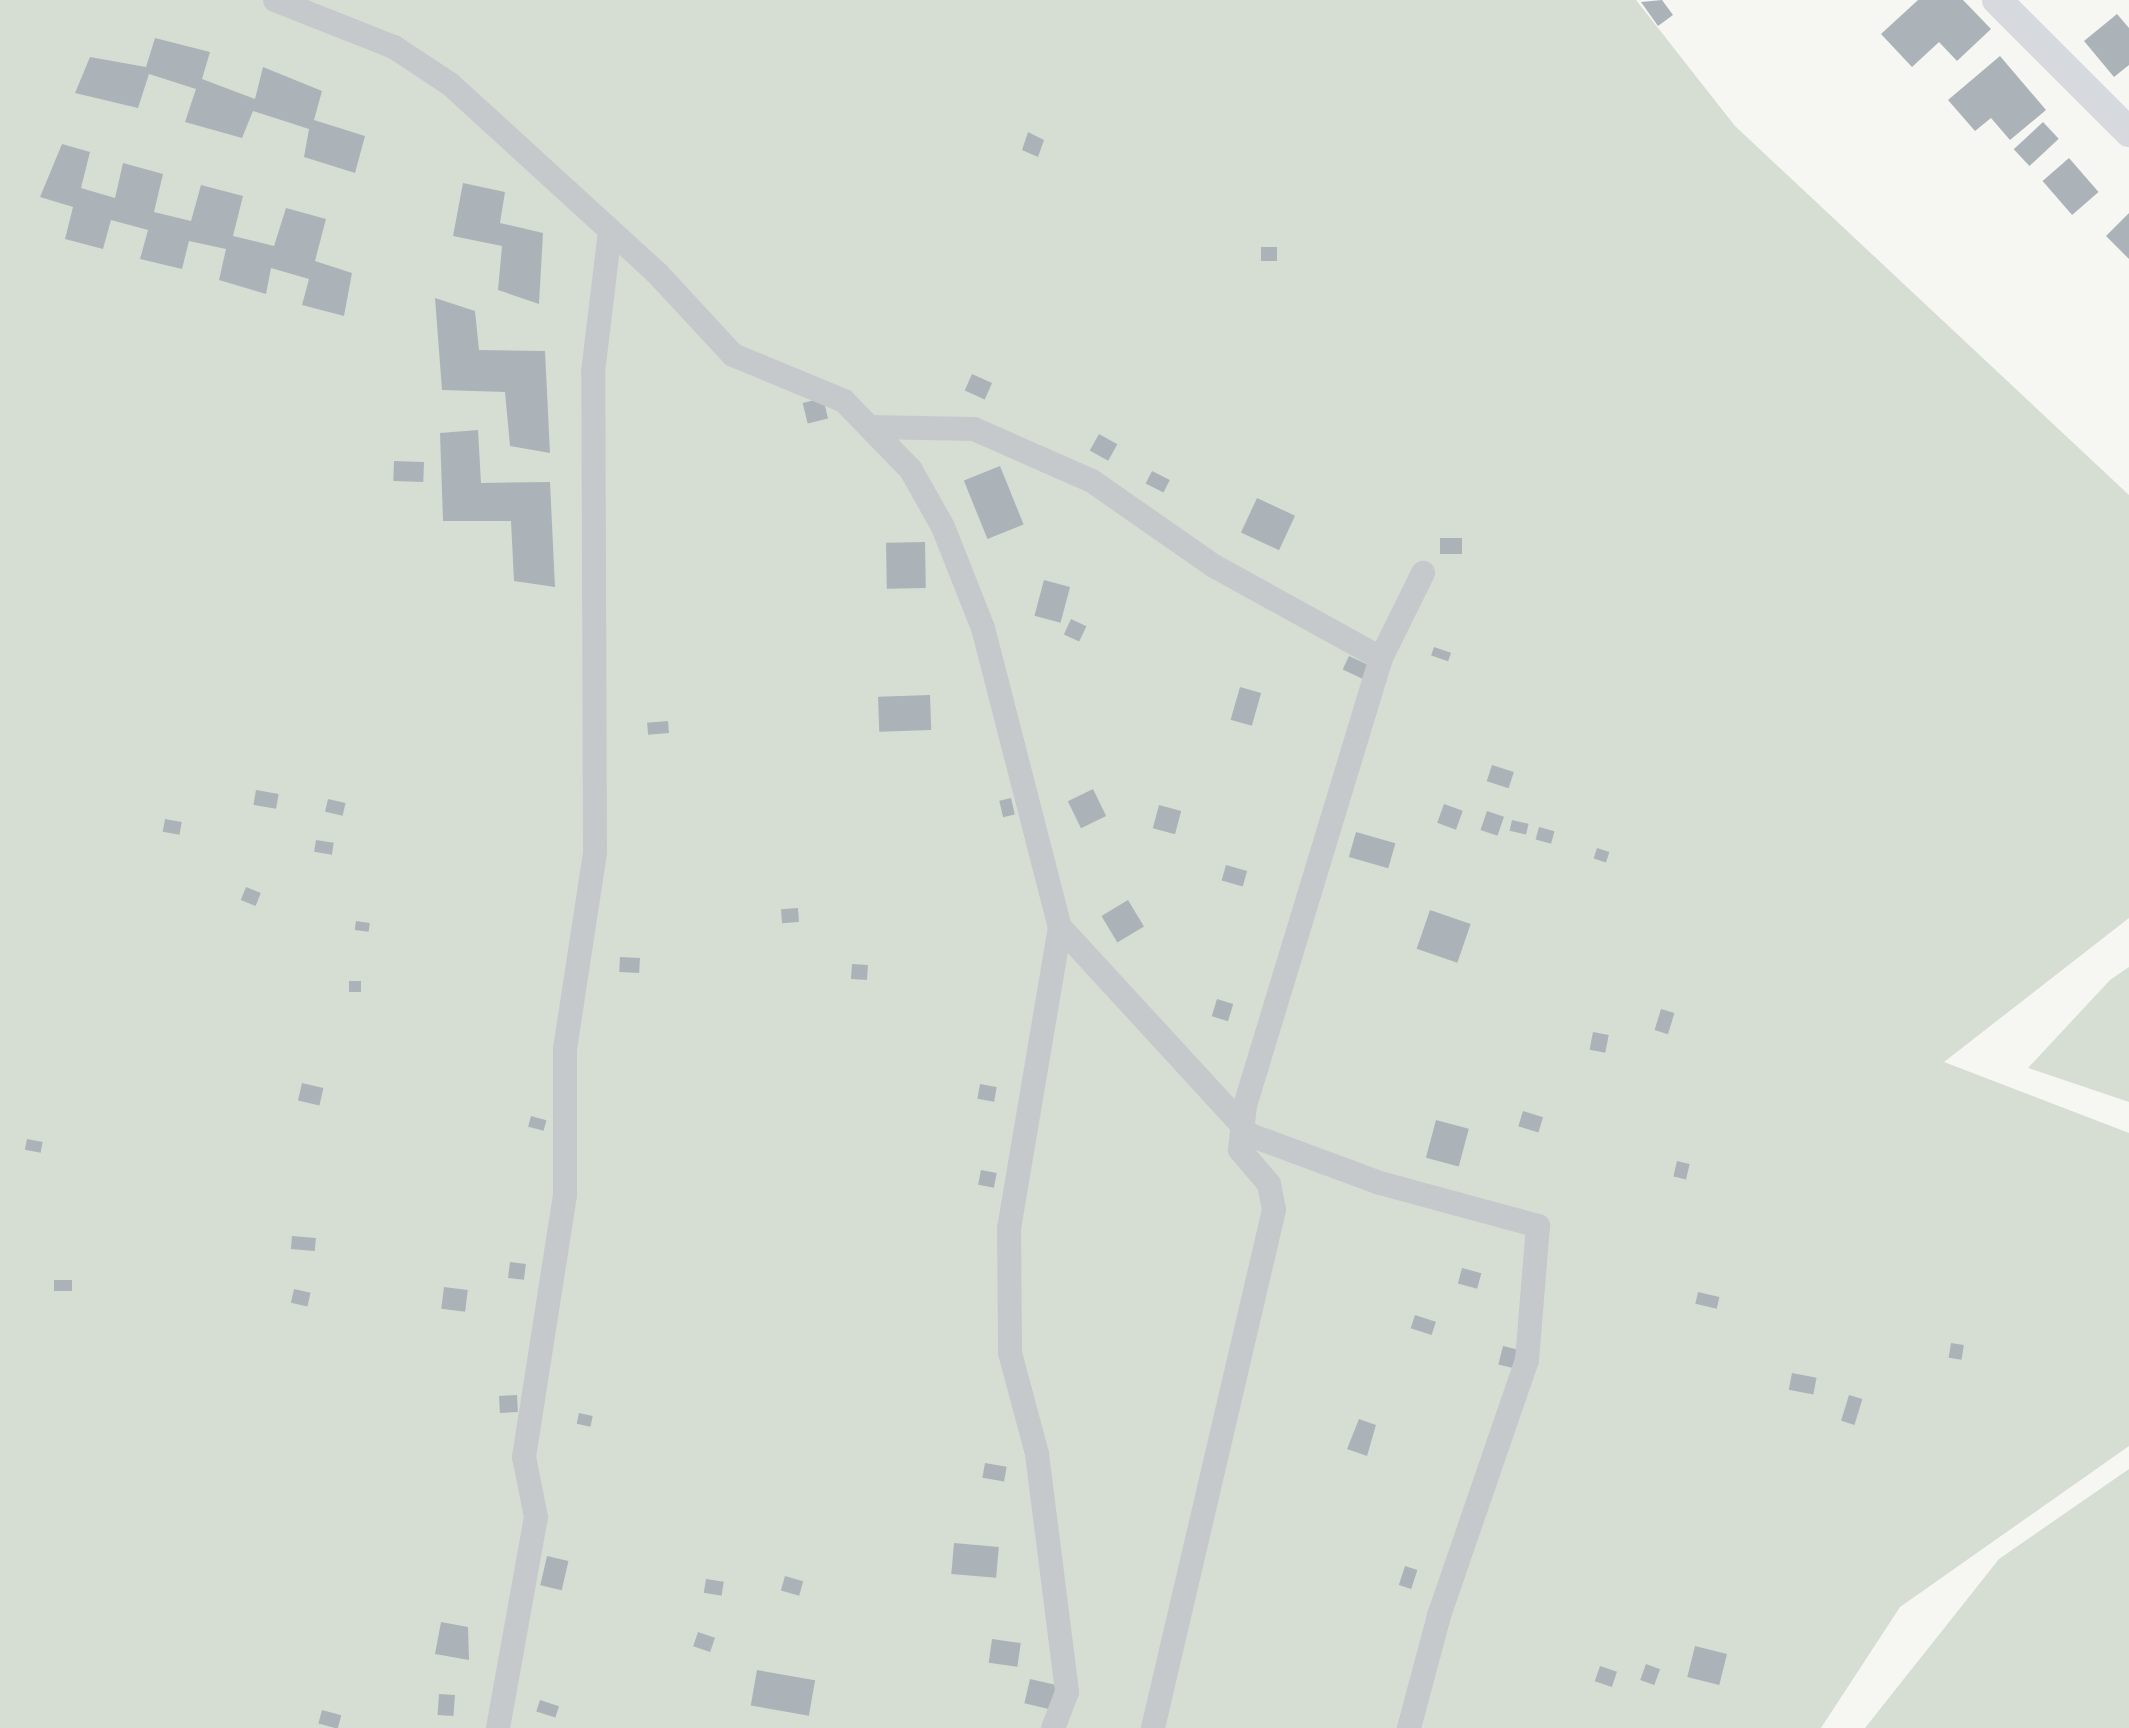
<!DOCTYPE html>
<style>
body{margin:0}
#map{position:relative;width:2129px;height:1728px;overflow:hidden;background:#f6f6f2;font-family:Rubik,sans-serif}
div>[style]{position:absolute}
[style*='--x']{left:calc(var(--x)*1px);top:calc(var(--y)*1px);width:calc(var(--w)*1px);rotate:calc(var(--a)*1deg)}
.green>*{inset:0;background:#d6ded3}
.building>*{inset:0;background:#abb3b9;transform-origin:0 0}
.minor>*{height:24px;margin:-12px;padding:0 12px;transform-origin:12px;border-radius:12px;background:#c6c9cc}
.major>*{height:30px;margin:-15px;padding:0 15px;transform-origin:15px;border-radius:15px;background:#d6dadf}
span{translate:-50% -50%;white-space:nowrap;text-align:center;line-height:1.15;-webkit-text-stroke:8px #fff;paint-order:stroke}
</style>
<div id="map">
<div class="green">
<i style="clip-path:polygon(0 0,1636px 0,1735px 126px,2129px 495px,2129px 918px,1944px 1062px,2129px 1133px,2129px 1446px,1900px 1607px,1821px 1728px,0 1728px)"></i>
<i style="clip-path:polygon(2129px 967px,2129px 1102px,2028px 1068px,2110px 980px)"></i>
<i style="clip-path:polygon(2129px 1469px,2129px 1728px,1865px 1728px,1999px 1559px)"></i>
</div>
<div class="building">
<i style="clip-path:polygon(1662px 0,1673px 15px,1658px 26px,1641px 2px)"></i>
<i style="clip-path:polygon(1918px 0,1963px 0,1991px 29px,1957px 61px,1939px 42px,1912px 67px,1881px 34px)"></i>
<i style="clip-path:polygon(2117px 14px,2129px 28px,2129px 65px,2114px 77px,2084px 41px)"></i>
<i style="clip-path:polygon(155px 38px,210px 52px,202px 79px,255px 99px,263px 67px,322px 91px,314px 120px,365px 136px,355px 173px,304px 157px,309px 129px,253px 111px,242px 138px,185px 122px,196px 89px,149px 74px,138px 108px,75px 93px,90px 57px,146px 67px)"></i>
<i style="clip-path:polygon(2000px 56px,2046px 110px,2010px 140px,1991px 118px,1975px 131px,1948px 100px)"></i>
<i style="left:2043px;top:122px;width:23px;height:40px;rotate:47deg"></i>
<i style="clip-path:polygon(1028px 132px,1044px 140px,1038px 157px,1022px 150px)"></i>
<i style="clip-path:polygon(62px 144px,90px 152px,81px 188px,115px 198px,123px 163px,163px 174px,154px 212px,191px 221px,201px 185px,243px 196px,233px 236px,274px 246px,286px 208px,326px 219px,315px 261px,352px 273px,344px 316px,302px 305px,309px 279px,271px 268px,266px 294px,219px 280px,226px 249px,189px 241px,182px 269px,140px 259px,148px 230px,111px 220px,103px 249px,65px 239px,73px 207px,40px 197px)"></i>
<i style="left:2069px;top:158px;width:45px;height:35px;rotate:49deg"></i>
<i style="clip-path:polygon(463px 183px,505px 192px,500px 223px,543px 233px,539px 304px,498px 290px,502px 246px,453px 236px)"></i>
<i style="clip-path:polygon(2129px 213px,2129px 259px,2106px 236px)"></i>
<i style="left:1277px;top:247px;width:14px;height:16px;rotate:90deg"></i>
<i style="clip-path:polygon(435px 298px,475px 311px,479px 350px,545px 351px,550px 453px,510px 446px,505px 392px,442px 390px)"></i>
<i style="left:972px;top:374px;width:22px;height:18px;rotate:24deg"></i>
<i style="left:823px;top:398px;width:21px;height:21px;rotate:76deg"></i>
<i style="clip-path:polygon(478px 430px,481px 483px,550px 482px,555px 587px,514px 581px,511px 521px,443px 521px,440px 433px)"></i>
<i style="left:1099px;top:434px;width:21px;height:19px;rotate:29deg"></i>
<i style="left:394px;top:461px;width:30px;height:20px;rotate:2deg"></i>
<i style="left:1000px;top:466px;width:63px;height:39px;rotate:68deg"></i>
<i style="left:1152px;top:471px;width:20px;height:14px;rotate:27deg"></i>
<i style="left:1257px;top:498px;width:42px;height:38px;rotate:25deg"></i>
<i style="left:1440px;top:538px;width:22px;height:16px"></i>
<i style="left:925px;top:542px;width:46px;height:39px;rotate:89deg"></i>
<i style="left:1044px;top:580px;width:27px;height:37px;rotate:15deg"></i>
<i style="left:1071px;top:619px;width:17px;height:17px;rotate:25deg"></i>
<i style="left:1434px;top:647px;width:18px;height:9px;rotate:19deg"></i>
<i style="left:1349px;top:656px;width:26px;height:15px;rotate:25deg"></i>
<i style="left:1240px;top:687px;width:22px;height:34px;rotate:16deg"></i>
<i style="left:930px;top:695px;width:35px;height:52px;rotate:88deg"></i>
<i style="left:668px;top:721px;width:12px;height:21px;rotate:85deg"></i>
<i style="left:1492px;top:765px;width:23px;height:17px;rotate:18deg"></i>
<i style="left:1093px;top:789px;width:30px;height:28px;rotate:64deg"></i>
<i style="left:256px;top:790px;width:23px;height:15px;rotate:10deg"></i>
<i style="left:1011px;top:798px;width:17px;height:12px;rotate:77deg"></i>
<i style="left:328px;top:799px;width:18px;height:13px;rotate:13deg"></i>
<i style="left:1444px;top:804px;width:20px;height:20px;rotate:20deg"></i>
<i style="left:1159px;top:805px;width:23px;height:24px;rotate:15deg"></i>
<i style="left:1487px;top:811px;width:18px;height:20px;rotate:19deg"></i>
<i style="left:165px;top:819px;width:17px;height:13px;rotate:10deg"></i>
<i style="left:1512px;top:820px;width:17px;height:11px;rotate:13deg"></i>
<i style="left:1539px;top:827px;width:16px;height:13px;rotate:15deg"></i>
<i style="left:1356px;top:832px;width:41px;height:26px;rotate:16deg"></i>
<i style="left:316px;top:840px;width:18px;height:12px;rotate:9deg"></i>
<i style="left:1597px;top:848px;width:13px;height:11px;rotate:18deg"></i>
<i style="left:1226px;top:865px;width:22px;height:16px;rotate:16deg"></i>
<i style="left:246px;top:887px;width:16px;height:14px;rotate:22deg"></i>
<i style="left:1128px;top:900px;width:31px;height:31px;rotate:59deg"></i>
<i style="left:798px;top:908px;width:14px;height:17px;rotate:86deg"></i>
<i style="left:1430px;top:910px;width:43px;height:41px;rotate:19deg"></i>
<i style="left:356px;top:921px;width:14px;height:9px;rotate:8deg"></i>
<i style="left:620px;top:957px;width:20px;height:15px;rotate:3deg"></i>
<i style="left:852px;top:964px;width:16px;height:15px;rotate:4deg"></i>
<i style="left:349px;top:981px;width:12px;height:11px"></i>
<i style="left:1217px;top:999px;width:17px;height:18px;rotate:17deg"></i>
<i style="left:1661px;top:1009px;width:14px;height:22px;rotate:17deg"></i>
<i style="left:1593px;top:1032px;width:16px;height:18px;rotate:11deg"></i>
<i style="left:302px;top:1083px;width:22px;height:18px;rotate:13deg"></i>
<i style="left:980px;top:1084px;width:17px;height:15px;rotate:10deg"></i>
<i style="left:1523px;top:1111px;width:21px;height:16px;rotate:17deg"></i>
<i style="left:531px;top:1116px;width:16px;height:11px;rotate:15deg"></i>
<i style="left:1436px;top:1120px;width:34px;height:39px;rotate:15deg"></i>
<i style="left:27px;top:1139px;width:16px;height:11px;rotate:11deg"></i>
<i style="left:1677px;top:1161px;width:13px;height:16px;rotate:13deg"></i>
<i style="left:981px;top:1170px;width:16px;height:15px;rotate:11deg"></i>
<i style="left:292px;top:1236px;width:24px;height:13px;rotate:5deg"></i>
<i style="left:510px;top:1262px;width:16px;height:16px;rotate:7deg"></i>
<i style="left:1462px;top:1268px;width:20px;height:16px;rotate:15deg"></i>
<i style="left:54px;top:1280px;width:18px;height:11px"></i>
<i style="left:444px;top:1287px;width:24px;height:22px;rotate:7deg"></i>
<i style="left:294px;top:1289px;width:17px;height:14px;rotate:13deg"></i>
<i style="left:1698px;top:1292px;width:22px;height:12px;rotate:13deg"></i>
<i style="left:1415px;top:1315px;width:22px;height:14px;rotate:18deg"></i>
<i style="left:1951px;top:1343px;width:13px;height:15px;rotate:9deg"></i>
<i style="left:1503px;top:1346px;width:16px;height:19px;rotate:14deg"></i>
<i style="left:1792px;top:1373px;width:25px;height:17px;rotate:11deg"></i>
<i style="left:517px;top:1395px;width:17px;height:18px;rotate:87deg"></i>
<i style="left:1849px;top:1395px;width:14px;height:27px;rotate:17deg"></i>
<i style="left:579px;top:1413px;width:14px;height:11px;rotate:12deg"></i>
<i style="clip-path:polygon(1359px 1419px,1376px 1425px,1367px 1456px,1347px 1449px)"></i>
<i style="left:985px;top:1463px;width:22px;height:15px;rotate:10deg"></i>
<i style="left:954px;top:1543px;width:45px;height:31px;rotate:5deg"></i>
<i style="left:547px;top:1556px;width:22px;height:30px;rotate:13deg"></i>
<i style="left:1405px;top:1566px;width:13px;height:20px;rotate:18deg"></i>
<i style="left:785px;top:1576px;width:19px;height:15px;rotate:16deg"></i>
<i style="left:706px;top:1579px;width:18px;height:14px;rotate:9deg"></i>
<i style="clip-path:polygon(441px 1622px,468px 1627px,469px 1660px,435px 1654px)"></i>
<i style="left:698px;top:1632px;width:18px;height:15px;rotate:19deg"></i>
<i style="left:992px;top:1639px;width:29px;height:24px;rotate:8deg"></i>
<i style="left:1695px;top:1646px;width:33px;height:32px;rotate:14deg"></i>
<i style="left:1646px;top:1664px;width:15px;height:17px;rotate:20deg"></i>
<i style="left:1600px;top:1666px;width:18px;height:16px;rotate:19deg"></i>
<i style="left:757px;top:1670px;width:59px;height:36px;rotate:10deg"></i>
<i style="left:1030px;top:1679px;width:27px;height:25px;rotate:13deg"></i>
<i style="left:439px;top:1694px;width:16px;height:21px;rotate:4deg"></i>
<i style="left:540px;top:1700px;width:20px;height:12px;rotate:18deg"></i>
<i style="left:322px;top:1710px;width:20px;height:14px;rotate:15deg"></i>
</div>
<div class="minor">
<i style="--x:275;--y:0;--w:128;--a:21.6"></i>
<i style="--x:394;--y:47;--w:67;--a:33.5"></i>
<i style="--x:450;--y:84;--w:280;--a:42.4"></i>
<i style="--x:657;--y:273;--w:112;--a:47.2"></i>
<i style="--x:733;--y:355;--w:120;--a:22.5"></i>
<i style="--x:844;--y:401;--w:96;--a:45.8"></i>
<i style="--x:911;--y:470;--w:65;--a:60.7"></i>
<i style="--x:943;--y:527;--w:109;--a:68.4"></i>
<i style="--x:983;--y:628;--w:309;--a:75.6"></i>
<i style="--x:1060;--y:927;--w:305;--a:99.6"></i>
<i style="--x:1009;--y:1228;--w:125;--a:89.5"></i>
<i style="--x:1010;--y:1353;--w:105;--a:75"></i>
<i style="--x:1037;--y:1454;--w:240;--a:82.8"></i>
<i style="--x:1067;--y:1692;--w:39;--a:111"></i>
<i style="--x:870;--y:427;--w:104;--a:1.1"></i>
<i style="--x:974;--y:429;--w:129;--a:23.8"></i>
<i style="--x:1092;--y:481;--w:149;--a:34.9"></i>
<i style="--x:1214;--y:566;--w:191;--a:28.9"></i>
<i style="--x:1381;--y:658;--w:468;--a:106.9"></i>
<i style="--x:1245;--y:1106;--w:44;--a:96.5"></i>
<i style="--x:1240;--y:1150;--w:45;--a:49.5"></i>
<i style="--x:1269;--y:1184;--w:26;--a:79"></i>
<i style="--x:1274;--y:1210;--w:532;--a:103.15"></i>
<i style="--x:1381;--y:658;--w:95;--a:-63.7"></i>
<i style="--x:1060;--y:927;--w:269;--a:47.4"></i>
<i style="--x:1242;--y:1132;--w:147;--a:20.3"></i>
<i style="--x:1380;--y:1183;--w:164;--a:15.2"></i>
<i style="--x:1538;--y:1226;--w:134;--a:94.7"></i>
<i style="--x:1527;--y:1360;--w:271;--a:109"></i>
<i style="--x:1439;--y:1616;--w:116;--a:105"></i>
<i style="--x:498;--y:1728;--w:214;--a:-79.8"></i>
<i style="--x:536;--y:1517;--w:61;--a:-101.3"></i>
<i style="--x:524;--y:1457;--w:265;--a:-81.1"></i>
<i style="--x:565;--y:1195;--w:146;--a:-90"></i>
<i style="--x:565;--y:1049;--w:199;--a:-81.3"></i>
<i style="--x:595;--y:852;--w:480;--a:-90.2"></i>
<i style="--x:593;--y:372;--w:142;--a:-83.1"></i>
</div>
<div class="major">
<i style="--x:1997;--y:0;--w:187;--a:45"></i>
</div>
</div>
